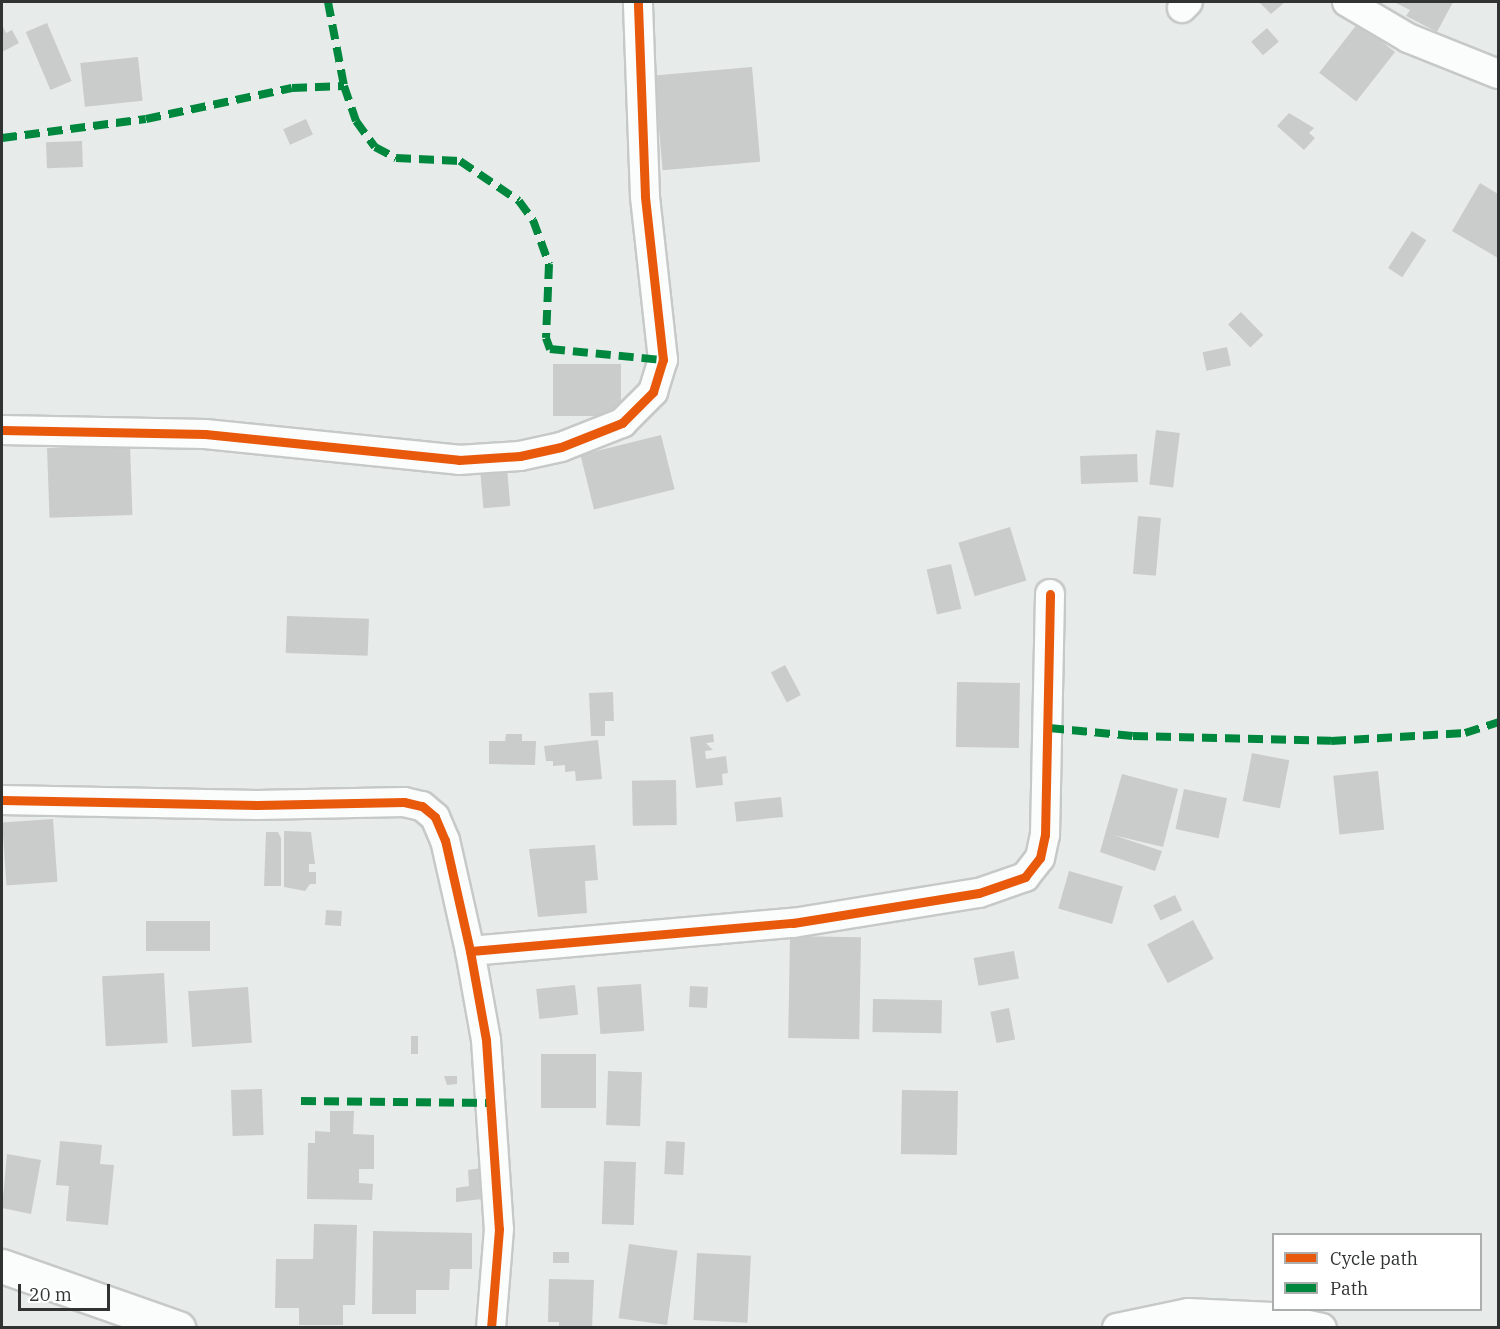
<!DOCTYPE html>
<style>
body{margin:0}
#map{position:relative;width:1500px;height:1329px;overflow:hidden;background:#e7ebe9;font-family:"IBM Plex Serif",serif}
div>[style]{position:absolute}
[style*='--x']{left:calc(var(--x)*1px);top:calc(var(--y)*1px);width:calc(var(--w)*1px);rotate:calc(var(--a)*1deg)}
.building>*{inset:0;background:#c9cccb;transform-origin:0 0}
.roads{filter:drop-shadow(2px 0 #c5c9c7) drop-shadow(-2px 0 #c5c9c7) drop-shadow(0 2px #c5c9c7) drop-shadow(0 -2px #c5c9c7)}
.street>*{height:28px;margin:-14px;padding:0 14px;transform-origin:14px;border-radius:14px;background:#fbfcfc}
.secondary>*{height:33px;margin:-16.5px;padding:0 16.5px;transform-origin:16.5px;border-radius:16.5px;background:#fbfcfc}
.quiet>*{height:8px;margin-top:-4px;transform-origin:0;background:repeating-linear-gradient(90deg,#00873e 0 15px,transparent 0 23px)}
.cycleway>*{height:9px;margin:-4.5px;padding:0 4.5px;transform-origin:4.5px;border-radius:4.5px;background:#e8590c}
span{translate:-50% -50%;white-space:nowrap;text-align:center;line-height:1.15;-webkit-text-stroke:4.5px #fff;paint-order:stroke}
.frame{position:absolute;inset:0;border:3px solid #303332;pointer-events:none}
.legend{position:absolute;left:1272px;top:1233px;width:210px;height:78px;box-sizing:border-box;background:#fff;border:2px solid #acadad;margin:0;padding:8px 10px;list-style:none;font-size:18px;color:#303332}
.legend li{display:flex;align-items:center;gap:12px;height:30px}
.legend b{width:30px;border:2px solid #acadad}
.scale{position:absolute;left:18px;top:1284px;width:92px;height:27px;box-sizing:border-box;border:3px solid #303332;border-top:0;padding-left:8px;font-size:18px;line-height:21px;white-space:nowrap;color:#303332;-webkit-text-stroke:4px #fff;paint-order:stroke}
</style>
<div id="map">
<div class="building">
<i style="clip-path:polygon(1259px 2px,1285px 2px,1271px 14px)"></i>
<i style="clip-path:polygon(1394px 2px,1453px 2px,1437px 32px,1406px 16px,1410px 10px)"></i>
<i style="left:47px;top:23px;width:63px;height:23px;rotate:67deg"></i>
<i style="left:1358px;top:23px;width:47px;height:63px;rotate:38deg"></i>
<i style="clip-path:polygon(2px 25px,6px 33px,12px 30px,19px 43px,2px 52px)"></i>
<i style="left:1267px;top:28px;width:18px;height:21px;rotate:49deg"></i>
<i style="left:138px;top:57px;width:44px;height:58px;rotate:84deg"></i>
<i style="left:752px;top:67px;width:95px;height:98px;rotate:85deg"></i>
<i style="clip-path:polygon(1289px 113px,1314px 128px,1309px 133px,1315px 138px,1304px 150px,1277px 126px)"></i>
<i style="left:306px;top:119px;width:17px;height:25px;rotate:66deg"></i>
<i style="left:82px;top:141px;width:26px;height:36px;rotate:88deg"></i>
<i style="clip-path:polygon(1480px 183px,1498px 194px,1498px 258px,1452px 231px)"></i>
<i style="left:1412px;top:231px;width:17px;height:44px;rotate:33deg"></i>
<i style="left:1241px;top:312px;width:32px;height:18px;rotate:46deg"></i>
<i style="left:1227px;top:347px;width:19px;height:25px;rotate:78deg"></i>
<i style="left:553px;top:364px;width:68px;height:52px"></i>
<i style="left:1156px;top:430px;width:24px;height:55px;rotate:7deg"></i>
<i style="left:661px;top:435px;width:56px;height:83px;rotate:76deg"></i>
<i style="left:130px;top:445px;width:70px;height:83px;rotate:88deg"></i>
<i style="left:1137px;top:454px;width:28px;height:57px;rotate:88deg"></i>
<i style="left:507px;top:468px;width:38px;height:27px;rotate:85deg"></i>
<i style="left:1138px;top:516px;width:23px;height:58px;rotate:5deg"></i>
<i style="left:1010px;top:527px;width:56px;height:54px;rotate:73deg"></i>
<i style="left:951px;top:564px;width:46px;height:25px;rotate:77deg"></i>
<i style="left:287px;top:616px;width:82px;height:37px;rotate:2deg"></i>
<i style="left:785px;top:665px;width:34px;height:16px;rotate:62deg"></i>
<i style="left:957px;top:682px;width:63px;height:65px;rotate:1deg"></i>
<i style="clip-path:polygon(613px 692px,614px 721px,605px 721px,605px 736px,591px 736px,589px 693px)"></i>
<i style="clip-path:polygon(506px 734px,522px 734px,522px 741px,536px 741px,535px 765px,489px 764px,489px 741px,505px 741px)"></i>
<i style="clip-path:polygon(713px 734px,714px 742px,706px 743px,713px 750px,705px 751px,706px 759px,726px 756px,728px 773px,722px 774px,723px 785px,696px 788px,690px 737px)"></i>
<i style="clip-path:polygon(598px 740px,602px 779px,576px 781px,575px 771px,565px 772px,565px 765px,553px 766px,553px 761px,546px 761px,544px 746px)"></i>
<i style="left:1252px;top:753px;width:38px;height:49px;rotate:11deg"></i>
<i style="left:1378px;top:771px;width:59px;height:45px;rotate:84deg"></i>
<i style="clip-path:polygon(1122px 774px,1178px 789px,1163px 847px,1113px 835px,1162px 851px,1155px 871px,1100px 852px)"></i>
<i style="left:676px;top:780px;width:45px;height:44px;rotate:89deg"></i>
<i style="left:1184px;top:789px;width:44px;height:41px;rotate:12deg"></i>
<i style="left:781px;top:797px;width:20px;height:47px;rotate:84deg"></i>
<i style="left:53px;top:819px;width:63px;height:51px;rotate:86deg"></i>
<i style="clip-path:polygon(284px 831px,311px 832px,315px 864px,309px 864px,309px 872px,316px 872px,316px 884px,310px 884px,305px 891px,284px 887px)"></i>
<i style="clip-path:polygon(266px 832px,278px 832px,281px 838px,281px 886px,264px 886px)"></i>
<i style="clip-path:polygon(595px 845px,598px 880px,585px 881px,587px 913px,538px 917px,529px 849px)"></i>
<i style="left:1069px;top:871px;width:56px;height:39px;rotate:16deg"></i>
<i style="left:1175px;top:895px;width:17px;height:24px;rotate:65deg"></i>
<i style="left:326px;top:910px;width:16px;height:15px;rotate:4deg"></i>
<i style="left:1193px;top:920px;width:44px;height:52px;rotate:62deg"></i>
<i style="left:210px;top:921px;width:30px;height:64px;rotate:90deg"></i>
<i style="left:790px;top:936px;width:71px;height:102px;rotate:1deg"></i>
<i style="left:1014px;top:951px;width:28px;height:41px;rotate:80deg"></i>
<i style="left:164px;top:973px;width:70px;height:62px;rotate:87deg"></i>
<i style="left:641px;top:984px;width:47px;height:44px;rotate:86deg"></i>
<i style="left:575px;top:985px;width:30px;height:39px;rotate:84deg"></i>
<i style="left:690px;top:986px;width:18px;height:21px;rotate:3deg"></i>
<i style="left:248px;top:987px;width:56px;height:60px;rotate:86deg"></i>
<i style="left:873px;top:999px;width:69px;height:33px;rotate:1deg"></i>
<i style="left:1009px;top:1008px;width:32px;height:19px;rotate:79deg"></i>
<i style="left:411px;top:1036px;width:7px;height:18px"></i>
<i style="left:541px;top:1054px;width:55px;height:54px"></i>
<i style="left:608px;top:1071px;width:34px;height:54px;rotate:2deg"></i>
<i style="clip-path:polygon(444px 1076px,457px 1076px,457px 1084px,447px 1085px)"></i>
<i style="left:262px;top:1089px;width:46px;height:31px;rotate:88deg"></i>
<i style="left:902px;top:1090px;width:56px;height:64px;rotate:1deg"></i>
<i style="clip-path:polygon(330px 1111px,354px 1111px,353px 1134px,374px 1135px,374px 1169px,359px 1169px,359px 1183px,373px 1184px,372px 1200px,307px 1199px,308px 1143px,315px 1143px,315px 1131px,330px 1132px)"></i>
<i style="clip-path:polygon(60px 1141px,102px 1145px,100px 1164px,114px 1165px,108px 1225px,66px 1221px,69px 1186px,56px 1185px)"></i>
<i style="left:666px;top:1141px;width:19px;height:33px;rotate:3deg"></i>
<i style="clip-path:polygon(7px 1154px,41px 1160px,31px 1214px,2px 1208px)"></i>
<i style="left:604px;top:1161px;width:32px;height:63px;rotate:2deg"></i>
<i style="clip-path:polygon(481px 1168px,482px 1199px,456px 1202px,456px 1188px,469px 1186px,468px 1170px)"></i>
<i style="clip-path:polygon(314px 1224px,357px 1225px,355px 1305px,343px 1305px,343px 1325px,299px 1325px,299px 1308px,275px 1308px,276px 1259px,313px 1259px)"></i>
<i style="clip-path:polygon(373px 1231px,472px 1233px,472px 1269px,450px 1269px,449px 1290px,416px 1290px,416px 1314px,372px 1314px)"></i>
<i style="left:629px;top:1244px;width:49px;height:75px;rotate:8deg"></i>
<i style="left:553px;top:1252px;width:16px;height:11px"></i>
<i style="left:697px;top:1253px;width:54px;height:67px;rotate:3deg"></i>
<i style="clip-path:polygon(549px 1279px,594px 1280px,592px 1328px,559px 1328px,559px 1322px,548px 1322px)"></i>
</div>
<div class="roads">
<div class="street">
<i style="--x:1347;--y:2;--w:71;--a:30.5"></i>
<i style="--x:1408;--y:38;--w:97;--a:21.8"></i>
<i style="--x:1182;--y:8;--w:8;--a:-45"></i>
<i style="--x:2;--y:430;--w:203;--a:1.1"></i>
<i style="--x:205;--y:434;--w:255;--a:5.8"></i>
<i style="--x:459;--y:460;--w:61;--a:-3.8"></i>
<i style="--x:520;--y:456;--w:42;--a:-12.4"></i>
<i style="--x:561;--y:447;--w:66;--a:-21.5"></i>
<i style="--x:622;--y:423;--w:44;--a:-45"></i>
<i style="--x:653;--y:392;--w:34;--a:-73"></i>
<i style="--x:663;--y:360;--w:165;--a:-96.3"></i>
<i style="--x:645;--y:196;--w:194;--a:-92.1"></i>
<i style="--x:2;--y:800;--w:255;--a:1.1"></i>
<i style="--x:257;--y:805;--w:147;--a:-1.2"></i>
<i style="--x:404;--y:802;--w:18;--a:13"></i>
<i style="--x:422;--y:806;--w:17;--a:40"></i>
<i style="--x:435;--y:817;--w:25;--a:67"></i>
<i style="--x:445;--y:840;--w:114;--a:77.3"></i>
<i style="--x:470;--y:951;--w:90;--a:79.8"></i>
<i style="--x:486;--y:1040;--w:189;--a:86.1"></i>
<i style="--x:499;--y:1229;--w:99;--a:94.6"></i>
<i style="--x:470;--y:951;--w:324;--a:-5"></i>
<i style="--x:793;--y:923;--w:188;--a:-9.2"></i>
<i style="--x:979;--y:893;--w:49;--a:-19.2"></i>
<i style="--x:1025;--y:877;--w:24;--a:-52"></i>
<i style="--x:1040;--y:858;--w:24;--a:-78"></i>
<i style="--x:1045;--y:835;--w:241;--a:-88.8"></i>
<i style="--x:1117;--y:1328;--w:73;--a:-11.9"></i>
<i style="--x:1188;--y:1313;--w:84;--a:2.7"></i>
<i style="--x:1272;--y:1317;--w:51;--a:12.4"></i>
</div>
<div class="secondary">
<i style="--x:2;--y:1266;--w:187;--a:19.4"></i>
</div>
</div>
<div class="quiet">
<i style="--x:328;--y:2;--w:86;--a:79.2"></i>
<i style="--x:344;--y:86;--w:37;--a:71"></i>
<i style="--x:356;--y:121;--w:32;--a:54"></i>
<i style="--x:375;--y:147;--w:24;--a:28"></i>
<i style="--x:396;--y:158;--w:64;--a:2.7"></i>
<i style="--x:460;--y:161;--w:71;--a:34.1"></i>
<i style="--x:519;--y:201;--w:24;--a:54"></i>
<i style="--x:533;--y:220;--w:47;--a:70"></i>
<i style="--x:549;--y:264;--w:74;--a:92.3"></i>
<i style="--x:546;--y:338;--w:12;--a:70"></i>
<i style="--x:550;--y:349;--w:114;--a:5.6"></i>
<i style="--x:2;--y:138;--w:145;--a:-7.5"></i>
<i style="--x:146;--y:119;--w:149;--a:-12"></i>
<i style="--x:292;--y:88;--w:52;--a:-2.2"></i>
<i style="--x:1049;--y:728;--w:84;--a:5.4"></i>
<i style="--x:1133;--y:736;--w:198;--a:1.4"></i>
<i style="--x:1331;--y:741;--w:134;--a:-3.4"></i>
<i style="--x:1465;--y:733;--w:35;--a:-18"></i>
<i style="--x:301;--y:1101;--w:191;--a:0.6"></i>
</div>
<div class="cycleway">
<i style="--x:2;--y:430;--w:203;--a:1.1"></i>
<i style="--x:205;--y:434;--w:255;--a:5.8"></i>
<i style="--x:459;--y:460;--w:61;--a:-3.8"></i>
<i style="--x:520;--y:456;--w:42;--a:-12.4"></i>
<i style="--x:561;--y:447;--w:66;--a:-21.5"></i>
<i style="--x:622;--y:423;--w:44;--a:-45"></i>
<i style="--x:653;--y:392;--w:34;--a:-73"></i>
<i style="--x:663;--y:360;--w:165;--a:-96.3"></i>
<i style="--x:645;--y:196;--w:194;--a:-92.1"></i>
<i style="--x:2;--y:800;--w:255;--a:1.1"></i>
<i style="--x:257;--y:805;--w:147;--a:-1.2"></i>
<i style="--x:404;--y:802;--w:18;--a:13"></i>
<i style="--x:422;--y:806;--w:17;--a:40"></i>
<i style="--x:435;--y:817;--w:25;--a:67"></i>
<i style="--x:445;--y:840;--w:114;--a:77.3"></i>
<i style="--x:470;--y:951;--w:90;--a:79.8"></i>
<i style="--x:486;--y:1040;--w:189;--a:86.1"></i>
<i style="--x:499;--y:1229;--w:99;--a:94.6"></i>
<i style="--x:470;--y:951;--w:324;--a:-5"></i>
<i style="--x:793;--y:923;--w:188;--a:-9.2"></i>
<i style="--x:979;--y:893;--w:49;--a:-19.2"></i>
<i style="--x:1025;--y:877;--w:24;--a:-52"></i>
<i style="--x:1040;--y:858;--w:24;--a:-78"></i>
<i style="--x:1045;--y:835;--w:241;--a:-88.8"></i>
</div>
<div class="frame"></div>
<ul class="legend">
<li><b style="height:8px;background:#e8590c"></b>Cycle path</li>
<li><b style="height:8px;background:#00873e"></b>Path</li>
</ul>
<div class="scale">20 m</div>
</div>
